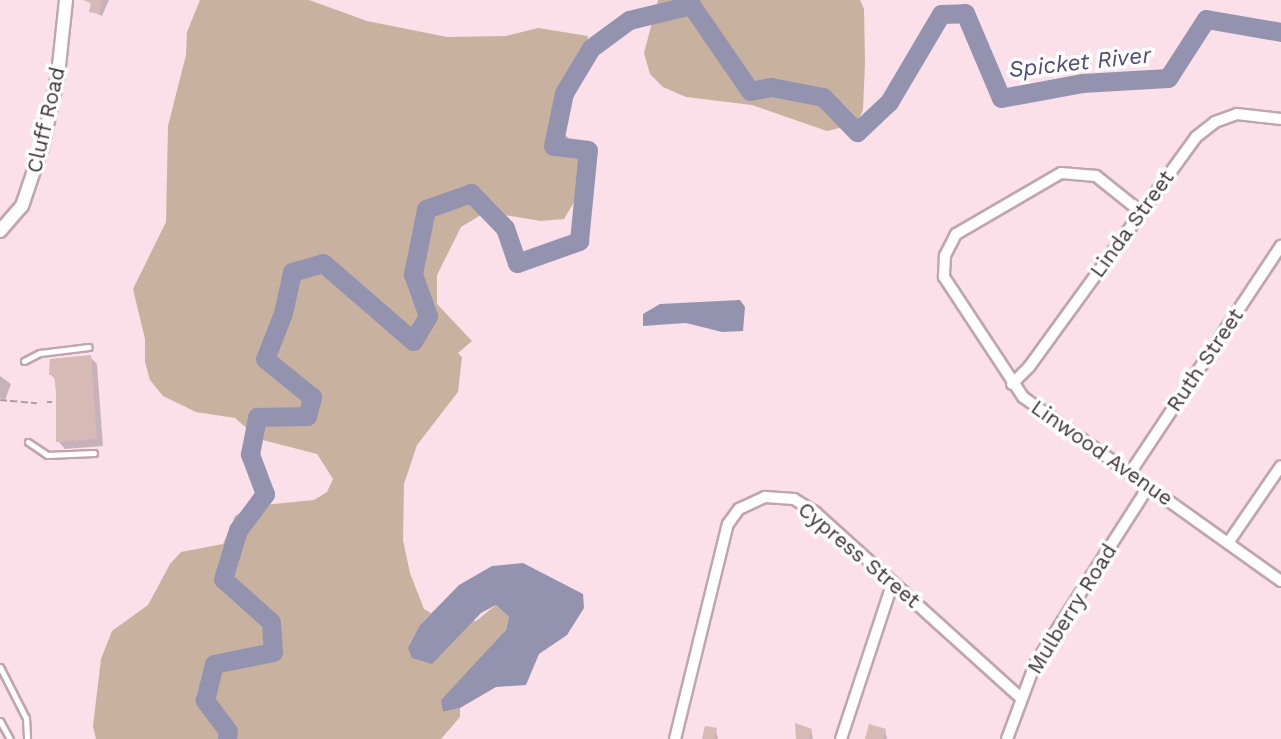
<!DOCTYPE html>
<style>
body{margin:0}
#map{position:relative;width:1281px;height:739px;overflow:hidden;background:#fbdfe9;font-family:"Work Sans",sans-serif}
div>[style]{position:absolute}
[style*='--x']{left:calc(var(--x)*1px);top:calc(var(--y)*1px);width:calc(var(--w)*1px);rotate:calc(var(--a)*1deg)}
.green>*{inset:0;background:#c8b29f}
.water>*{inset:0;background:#9493af}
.shadow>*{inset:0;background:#0003}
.river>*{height:19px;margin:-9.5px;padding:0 9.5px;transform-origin:9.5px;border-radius:9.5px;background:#9493af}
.building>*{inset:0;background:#d7b9b5}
.path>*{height:2px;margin-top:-1px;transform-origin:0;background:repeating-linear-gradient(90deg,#b29ca4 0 7px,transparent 0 10.5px)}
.roads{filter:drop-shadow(2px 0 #c0a5ae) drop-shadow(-2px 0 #c0a5ae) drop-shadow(0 2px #c0a5ae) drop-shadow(0 -2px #c0a5ae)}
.service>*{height:5px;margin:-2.5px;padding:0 2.5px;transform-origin:2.5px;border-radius:2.5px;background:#fff}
.minor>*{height:10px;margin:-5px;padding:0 5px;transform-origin:5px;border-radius:5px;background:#fff}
.tertiary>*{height:12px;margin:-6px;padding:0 6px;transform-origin:6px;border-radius:6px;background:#fff}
span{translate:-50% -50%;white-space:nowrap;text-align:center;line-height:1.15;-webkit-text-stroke:7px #fff;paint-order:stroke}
.street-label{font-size:21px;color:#3e3337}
.water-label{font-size:23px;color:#4e4b76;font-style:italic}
</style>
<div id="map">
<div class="green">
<i style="clip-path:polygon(200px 0,309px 0,367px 21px,447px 37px,506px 36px,538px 28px,588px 36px,586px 48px,556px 90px,555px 125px,590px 159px,591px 174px,564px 219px,541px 221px,486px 212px,461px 227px,437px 275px,437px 304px,472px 341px,458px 353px,462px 357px,458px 392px,417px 445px,404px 484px,403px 540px,410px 573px,424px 609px,431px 613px,420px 625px,476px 621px,496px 605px,509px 617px,506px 630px,443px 712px,460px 708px,460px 717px,441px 739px,96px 739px,93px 726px,101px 659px,112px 631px,148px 605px,170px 564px,181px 552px,223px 544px,235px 516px,253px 506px,314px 500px,327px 492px,333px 479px,317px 454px,259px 439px,235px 418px,196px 412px,163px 396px,150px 380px,145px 362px,145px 339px,133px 289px,166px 222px,168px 126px,186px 55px,187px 32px)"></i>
<i style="clip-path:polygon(658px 0,860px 0,864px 9px,865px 63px,863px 110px,857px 124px,827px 131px,752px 105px,686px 97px,663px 87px,650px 74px,644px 53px)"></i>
</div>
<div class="water">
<i style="clip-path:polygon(740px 300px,745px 307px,743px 331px,722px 332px,686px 323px,643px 326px,643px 314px,660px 304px)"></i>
<i style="clip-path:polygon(523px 563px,583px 594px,584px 608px,567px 635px,539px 654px,526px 685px,496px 687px,460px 708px,443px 712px,441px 700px,506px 630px,509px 617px,496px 605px,481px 613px,432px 664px,412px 658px,408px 648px,420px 625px,459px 585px,492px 566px)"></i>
</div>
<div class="shadow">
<i style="clip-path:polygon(87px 0,109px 0,102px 16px,91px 11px,92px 5px)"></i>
<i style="clip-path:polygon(90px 357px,97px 364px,103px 446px,65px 449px,58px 441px,56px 380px,51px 375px)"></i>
<i style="clip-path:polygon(0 376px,11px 384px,5px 400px,0 398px)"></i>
<i style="clip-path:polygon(716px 730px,718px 739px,703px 739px)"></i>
<i style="clip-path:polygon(811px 730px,813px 739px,796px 739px)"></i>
<i style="clip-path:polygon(885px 730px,887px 739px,866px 739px)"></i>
</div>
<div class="river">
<i style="--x:227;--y:739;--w:8;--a:-83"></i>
<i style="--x:228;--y:731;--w:39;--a:-127"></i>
<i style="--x:205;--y:700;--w:37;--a:-76"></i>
<i style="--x:214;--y:664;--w:60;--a:-11.5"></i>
<i style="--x:273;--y:652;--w:30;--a:-94"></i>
<i style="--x:271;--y:622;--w:64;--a:-138.1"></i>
<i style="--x:223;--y:579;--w:51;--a:-73"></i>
<i style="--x:238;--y:530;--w:45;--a:-53.1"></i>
<i style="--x:265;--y:494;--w:43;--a:-110.6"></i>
<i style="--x:250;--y:454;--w:38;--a:-79"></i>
<i style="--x:257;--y:417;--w:50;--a:-1.1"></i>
<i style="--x:307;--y:416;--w:20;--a:-75"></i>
<i style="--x:312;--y:397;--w:60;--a:-141"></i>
<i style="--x:265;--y:359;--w:49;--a:-68.6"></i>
<i style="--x:283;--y:313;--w:42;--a:-77.6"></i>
<i style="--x:292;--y:272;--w:32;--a:-16"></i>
<i style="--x:323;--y:263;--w:119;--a:40.9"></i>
<i style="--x:413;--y:341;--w:29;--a:-59"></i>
<i style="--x:428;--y:316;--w:45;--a:-109.7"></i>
<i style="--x:413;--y:274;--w:66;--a:-78.7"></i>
<i style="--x:426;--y:209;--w:48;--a:-19.6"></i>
<i style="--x:471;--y:193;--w:49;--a:45.8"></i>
<i style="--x:505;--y:228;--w:37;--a:71"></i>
<i style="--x:517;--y:263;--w:66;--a:-19.5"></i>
<i style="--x:579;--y:241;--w:91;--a:-84.4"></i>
<i style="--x:588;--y:150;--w:35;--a:-173"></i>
<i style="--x:553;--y:146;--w:54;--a:-78.3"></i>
<i style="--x:564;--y:93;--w:52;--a:-59"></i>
<i style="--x:591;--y:48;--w:47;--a:-36.4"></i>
<i style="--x:629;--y:20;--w:64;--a:-13.6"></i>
<i style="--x:691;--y:5;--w:104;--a:55.5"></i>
<i style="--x:750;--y:91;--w:21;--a:-11"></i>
<i style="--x:771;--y:87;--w:53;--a:10.9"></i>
<i style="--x:823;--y:97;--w:49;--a:45.8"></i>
<i style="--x:857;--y:132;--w:44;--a:-43.2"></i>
<i style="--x:889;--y:102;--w:102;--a:-59.4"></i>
<i style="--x:941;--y:14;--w:24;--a:-2"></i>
<i style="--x:965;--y:13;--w:92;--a:67"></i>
<i style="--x:1001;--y:98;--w:82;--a:-10.5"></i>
<i style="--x:1082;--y:83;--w:86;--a:-3.3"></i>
<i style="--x:1168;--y:78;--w:70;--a:-57.2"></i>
<i style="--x:1206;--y:19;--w:76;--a:9.8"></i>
</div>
<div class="building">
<i style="clip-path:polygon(83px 0,102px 0,99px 14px,89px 12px,91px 3px)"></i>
<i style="clip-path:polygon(91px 355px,97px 439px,56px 442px,56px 393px,54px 375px,49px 375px,50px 359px)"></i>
<i style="clip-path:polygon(795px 723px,812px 729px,809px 739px,796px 739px)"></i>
<i style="clip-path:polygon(869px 724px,886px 729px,883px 739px,865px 739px)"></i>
<i style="clip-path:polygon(705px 726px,717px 728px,715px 739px,702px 739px)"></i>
</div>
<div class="path">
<i style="--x:0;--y:400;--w:37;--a:5"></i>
<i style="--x:47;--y:402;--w:5;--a:0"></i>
</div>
<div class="roads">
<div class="service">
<i style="--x:24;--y:361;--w:18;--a:-27"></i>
<i style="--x:40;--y:353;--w:49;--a:-7"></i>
<i style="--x:28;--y:442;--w:23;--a:34"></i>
<i style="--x:47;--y:455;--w:47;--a:-2.4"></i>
<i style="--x:0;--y:667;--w:57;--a:63"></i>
<i style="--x:26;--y:718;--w:21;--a:87"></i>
<i style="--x:0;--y:721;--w:21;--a:61"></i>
</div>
<div class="minor">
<i style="--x:1141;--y:212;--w:58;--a:-141.3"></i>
<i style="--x:1096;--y:176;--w:35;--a:-175"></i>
<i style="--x:1061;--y:173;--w:121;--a:149.8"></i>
<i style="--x:956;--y:234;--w:25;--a:117"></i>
<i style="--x:945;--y:256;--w:21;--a:93"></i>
<i style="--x:944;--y:277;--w:144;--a:56.6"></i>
<i style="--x:1023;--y:397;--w:317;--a:35.5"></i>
<i style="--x:1012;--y:384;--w:24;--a:-45"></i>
<i style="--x:1029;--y:367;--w:284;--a:-54"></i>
<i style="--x:1196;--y:137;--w:24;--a:-38"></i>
<i style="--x:1215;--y:122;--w:23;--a:-20"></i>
<i style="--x:1237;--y:114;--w:44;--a:6.5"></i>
<i style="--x:1130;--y:473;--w:273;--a:-56.4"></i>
<i style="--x:1228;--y:543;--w:93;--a:-55.5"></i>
<i style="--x:675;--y:739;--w:221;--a:-76.2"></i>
<i style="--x:728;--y:524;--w:19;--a:-54"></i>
<i style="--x:739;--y:509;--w:29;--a:-25"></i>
<i style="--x:765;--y:497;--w:29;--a:4"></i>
<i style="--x:794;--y:499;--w:26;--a:32"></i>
<i style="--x:816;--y:513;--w:276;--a:42.1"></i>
<i style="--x:841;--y:739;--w:165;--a:-71.7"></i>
<i style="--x:1007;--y:739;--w:80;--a:-69.5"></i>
<i style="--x:1035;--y:664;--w:211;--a:-57.4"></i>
</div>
<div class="tertiary">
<i style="--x:0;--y:231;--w:33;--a:-49"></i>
<i style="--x:22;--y:206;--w:65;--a:-71.3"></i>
<i style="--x:43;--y:144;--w:71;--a:-77.7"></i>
<i style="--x:58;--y:75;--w:75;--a:-83.9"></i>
</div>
</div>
<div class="street-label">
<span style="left:46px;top:120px;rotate:-77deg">Cluff Road</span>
<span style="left:1132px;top:224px;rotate:-54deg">Linda Street</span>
<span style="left:1205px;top:360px;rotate:-56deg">Ruth Street</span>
<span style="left:1102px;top:453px;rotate:35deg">Linwood Avenue</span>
<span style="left:859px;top:555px;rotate:40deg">Cypress Street</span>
<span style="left:1072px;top:609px;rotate:-58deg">Mulberry Road</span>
</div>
<div class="water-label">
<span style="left:1080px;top:63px;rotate:-6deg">Spicket River</span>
</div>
</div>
